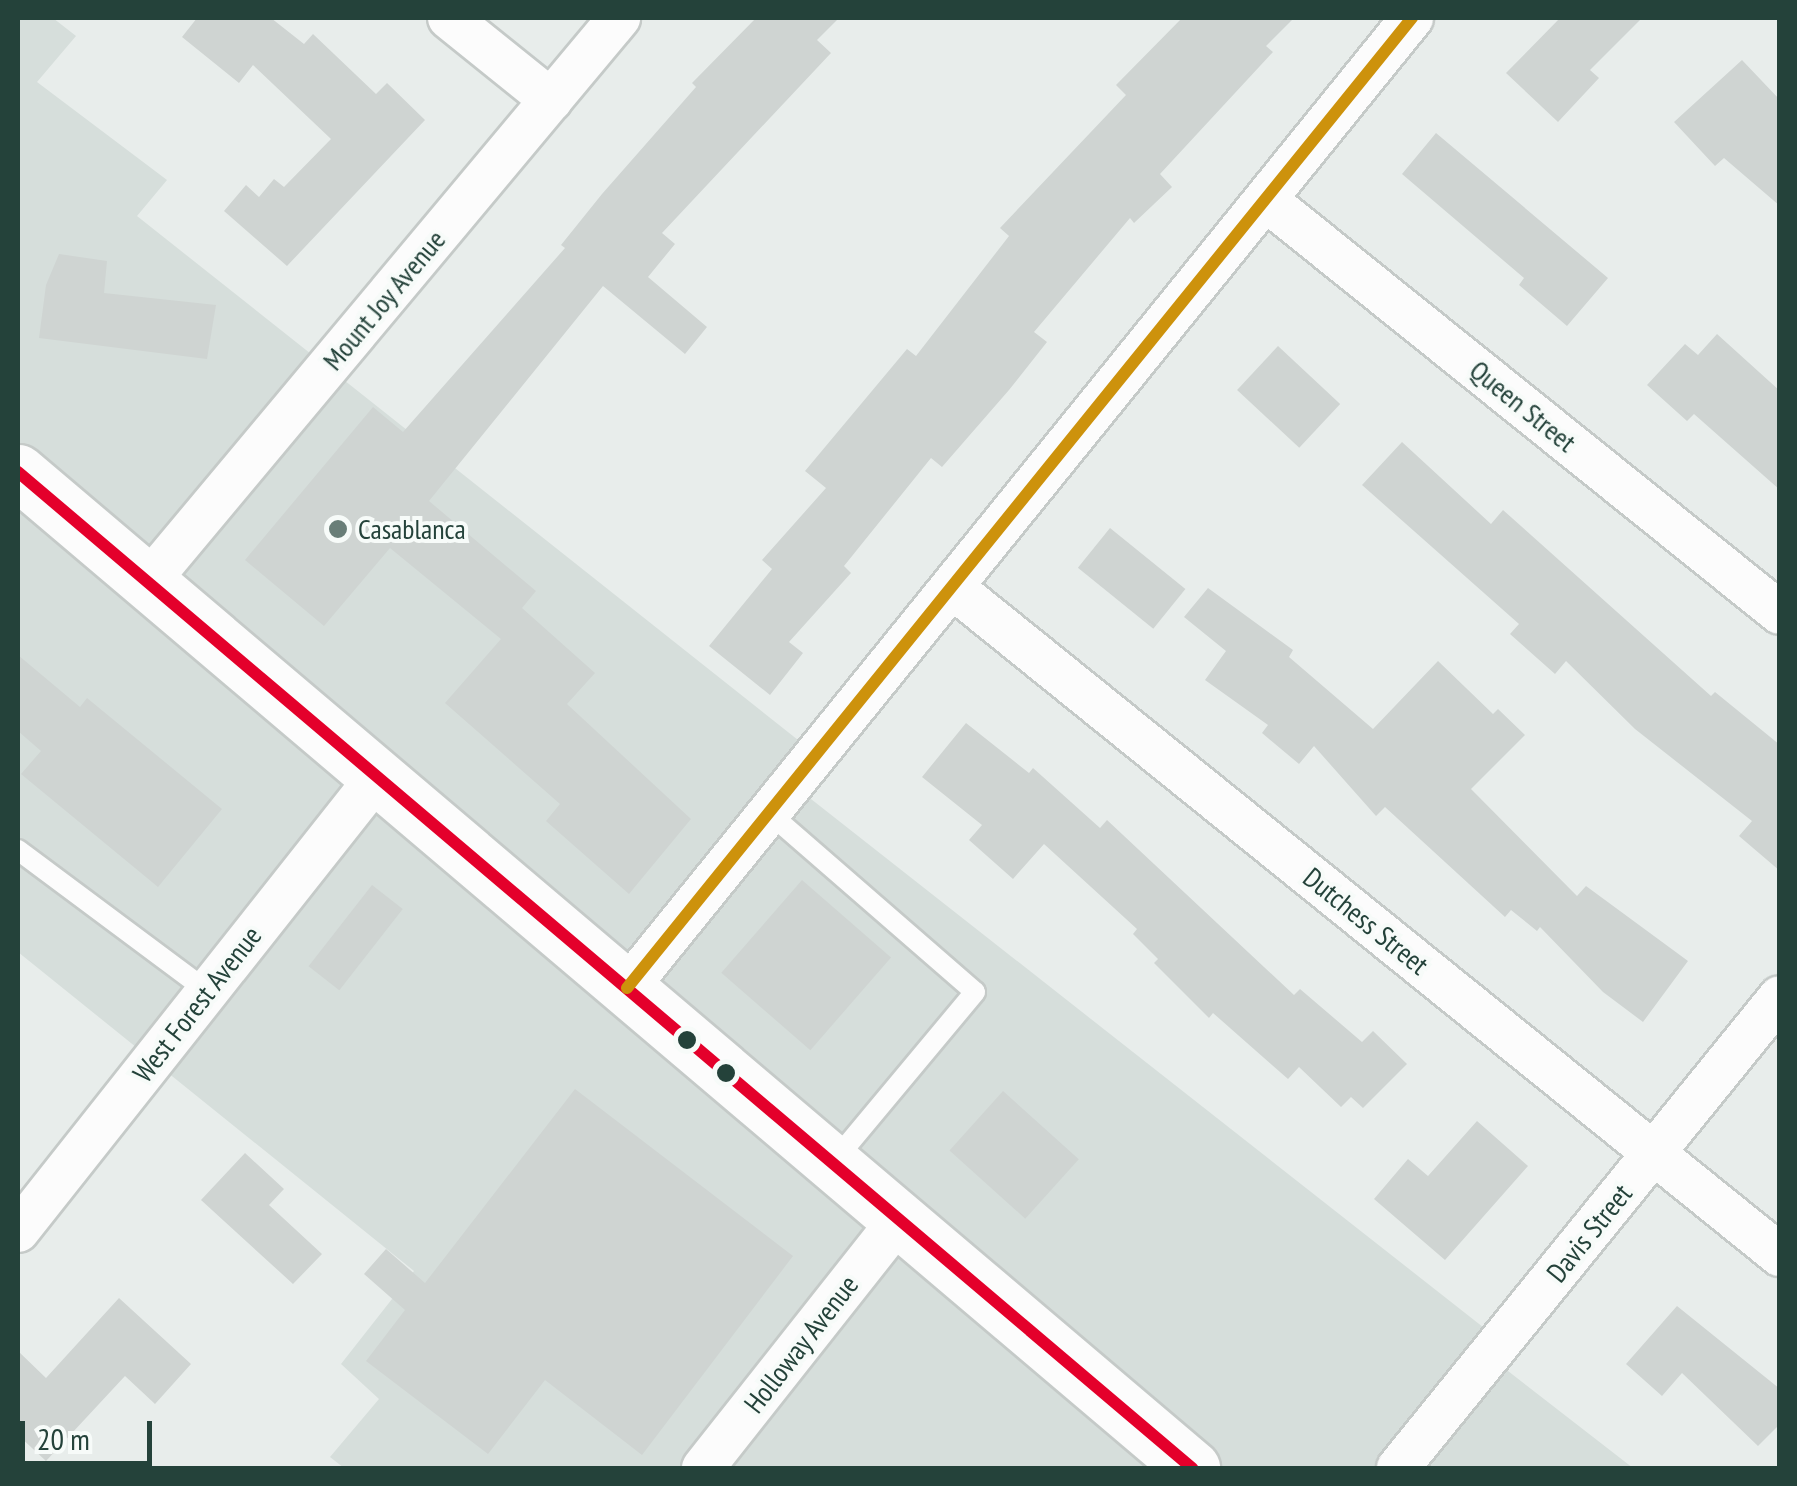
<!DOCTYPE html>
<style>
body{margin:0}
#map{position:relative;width:1797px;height:1486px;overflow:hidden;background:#e8edeb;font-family:"PT Sans Narrow",sans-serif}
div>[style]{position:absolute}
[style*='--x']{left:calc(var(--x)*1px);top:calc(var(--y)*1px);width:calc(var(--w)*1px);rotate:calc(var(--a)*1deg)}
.built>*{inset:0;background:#d6dedb}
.building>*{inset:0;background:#cfd4d2;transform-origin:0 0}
.roads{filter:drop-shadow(2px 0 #c5cac8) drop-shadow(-2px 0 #c5cac8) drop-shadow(0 2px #c5cac8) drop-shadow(0 -2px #c5cac8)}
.service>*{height:20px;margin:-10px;padding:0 10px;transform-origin:10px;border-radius:10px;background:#fcfcfc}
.minor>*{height:42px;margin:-21px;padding:0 21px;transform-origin:21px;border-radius:21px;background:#fcfcfc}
.secondary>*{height:55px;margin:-27.5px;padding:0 27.5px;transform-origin:27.5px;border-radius:27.5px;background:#fcfcfc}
.bus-1>*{height:12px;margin:-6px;padding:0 6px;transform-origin:6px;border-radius:6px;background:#e4002b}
.bus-2>*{height:12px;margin:-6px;padding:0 6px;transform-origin:6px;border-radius:6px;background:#cd920c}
.dots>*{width:28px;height:28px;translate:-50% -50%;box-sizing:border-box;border:5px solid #f7fbf9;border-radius:50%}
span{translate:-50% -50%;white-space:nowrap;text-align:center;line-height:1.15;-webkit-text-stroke:8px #f7fbf9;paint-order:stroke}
.street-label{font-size:28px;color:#24423a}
.poi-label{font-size:28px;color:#24423a}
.left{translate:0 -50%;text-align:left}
.frame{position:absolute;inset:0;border:20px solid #24423a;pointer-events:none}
.scale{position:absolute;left:20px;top:1421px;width:132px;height:45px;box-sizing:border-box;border:5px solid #24423a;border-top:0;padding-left:12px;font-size:30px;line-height:35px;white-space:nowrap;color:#24423a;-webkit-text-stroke:8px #f7fbf9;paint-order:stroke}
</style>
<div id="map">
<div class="built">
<i style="clip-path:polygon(18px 18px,53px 18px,76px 36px,37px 82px,167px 180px,137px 216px,817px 755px,797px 788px,1502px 1342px,1490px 1357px,1633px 1468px,344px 1468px,330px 1457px,379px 1399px,341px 1364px,414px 1271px,18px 952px)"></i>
</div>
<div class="building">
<i style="clip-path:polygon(197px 18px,271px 18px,304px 44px,313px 34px,376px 94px,387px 83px,425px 120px,287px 266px,224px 211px,246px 185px,259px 197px,274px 179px,284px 187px,331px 139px,253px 65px,239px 83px,182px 37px)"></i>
<i style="clip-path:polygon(756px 18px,839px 18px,817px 40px,831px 53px,662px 233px,675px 244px,648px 277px,707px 327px,685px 354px,603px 286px,429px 501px,536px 591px,522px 608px,595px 673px,567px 704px,691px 819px,629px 894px,546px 821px,560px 804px,445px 703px,501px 639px,390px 548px,324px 626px,245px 560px,373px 407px,403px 432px,565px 248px,561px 245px,602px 194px,696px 87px,692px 83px)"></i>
<i style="clip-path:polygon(1182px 18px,1294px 18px,1266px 46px,1273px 52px,1160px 174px,1172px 187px,1134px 223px,1130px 218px,1034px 332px,1047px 342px,1009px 390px,942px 467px,931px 458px,844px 566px,851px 573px,789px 642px,803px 653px,770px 695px,709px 646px,772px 569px,762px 560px,826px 488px,805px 471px,907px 349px,916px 356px,1009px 236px,1000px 228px,1126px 95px,1116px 85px)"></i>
<i style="clip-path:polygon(1560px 18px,1642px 18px,1590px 70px,1599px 78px,1558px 122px,1506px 73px)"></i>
<i style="clip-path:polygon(1742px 60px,1780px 100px,1780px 206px,1724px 158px,1715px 166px,1674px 122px)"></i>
<i style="clip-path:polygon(1436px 133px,1608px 278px,1567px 326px,1519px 285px,1524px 278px,1402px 174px)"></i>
<i style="clip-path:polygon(59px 254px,107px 261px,104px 293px,216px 305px,207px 359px,39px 338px,46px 285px)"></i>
<i style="clip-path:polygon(1717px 334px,1780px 391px,1780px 490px,1694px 414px,1687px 421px,1647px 385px,1685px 344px,1698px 355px)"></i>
<i style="left:1278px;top:346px;width:85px;height:60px;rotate:43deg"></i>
<i style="clip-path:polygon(1402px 442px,1491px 524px,1503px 510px,1711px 696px,1715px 692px,1780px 745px,1780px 871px,1739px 836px,1752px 821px,1635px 729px,1566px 661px,1555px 674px,1510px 634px,1519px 624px,1362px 485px)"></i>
<i style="left:1110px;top:528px;width:97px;height:51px;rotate:39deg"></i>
<i style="clip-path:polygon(1208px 588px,1293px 650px,1289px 657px,1373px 729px,1438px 661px,1493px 714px,1498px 709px,1525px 735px,1471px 789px,1577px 896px,1586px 886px,1688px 961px,1643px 1022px,1603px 992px,1540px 927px,1537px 931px,1511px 910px,1505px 917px,1385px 807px,1376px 816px,1314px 746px,1299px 764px,1262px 733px,1268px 725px,1205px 680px,1226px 651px,1184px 617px)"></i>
<i style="clip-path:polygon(18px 655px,80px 707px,87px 698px,222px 809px,158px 887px,21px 774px,41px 751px,18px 731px)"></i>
<i style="clip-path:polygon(966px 723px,1029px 773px,1033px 768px,1100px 828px,1107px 820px,1294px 995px,1300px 989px,1362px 1042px,1373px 1031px,1407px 1064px,1363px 1108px,1351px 1097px,1341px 1107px,1299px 1067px,1288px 1079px,1213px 1013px,1209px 1018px,1154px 963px,1158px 959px,1133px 934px,1137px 929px,1044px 844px,1013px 879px,969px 840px,982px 825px,922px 777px)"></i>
<i style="left:802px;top:880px;width:118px;height:123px;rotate:41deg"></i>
<i style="left:372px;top:885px;width:39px;height:103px;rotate:38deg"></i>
<i style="clip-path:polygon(575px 1089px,793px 1256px,642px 1455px,545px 1380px,488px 1454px,366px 1361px,405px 1310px,364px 1274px,386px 1249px,425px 1283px)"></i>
<i style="left:1003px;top:1091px;width:102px;height:80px;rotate:42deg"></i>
<i style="clip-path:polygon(1477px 1121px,1528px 1166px,1445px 1260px,1374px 1199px,1408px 1159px,1428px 1176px)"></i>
<i style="clip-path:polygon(245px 1153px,284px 1189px,269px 1205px,322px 1254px,293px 1284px,201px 1200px)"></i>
<i style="clip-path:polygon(119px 1298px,191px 1364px,155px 1404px,125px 1376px,46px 1461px,18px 1435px,18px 1351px,46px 1378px)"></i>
<i style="clip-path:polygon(1677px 1306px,1780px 1389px,1780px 1424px,1758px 1446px,1682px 1373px,1662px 1396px,1626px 1364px)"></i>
</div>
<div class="roads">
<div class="service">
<i style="--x:768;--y:812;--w:274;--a:41"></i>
<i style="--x:975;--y:992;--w:220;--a:129.8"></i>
<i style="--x:18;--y:850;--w:236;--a:36.7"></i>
</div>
<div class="minor">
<i style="--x:449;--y:18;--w:131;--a:38.8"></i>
<i style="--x:1266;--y:200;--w:659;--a:38.78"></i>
<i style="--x:148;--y:582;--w:735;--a:-50.13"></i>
<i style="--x:952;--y:587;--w:1064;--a:38.9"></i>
<i style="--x:627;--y:988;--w:1248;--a:-51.02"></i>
<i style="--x:18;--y:1231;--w:579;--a:-51.66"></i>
<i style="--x:703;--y:1468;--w:316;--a:-51.7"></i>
<i style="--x:1398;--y:1468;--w:606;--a:-50.96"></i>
</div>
<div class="secondary">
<i style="--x:18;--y:472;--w:1540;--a:40.31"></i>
</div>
</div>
<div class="bus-1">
<i style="--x:18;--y:472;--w:1540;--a:40.31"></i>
</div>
<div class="bus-2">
<i style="--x:627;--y:988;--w:1248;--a:-51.02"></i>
</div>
<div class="dots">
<i style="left:338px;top:529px;background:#697e78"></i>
<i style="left:687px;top:1040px;background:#24423a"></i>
<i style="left:726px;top:1073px;background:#24423a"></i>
</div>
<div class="street-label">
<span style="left:384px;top:300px;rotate:-50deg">Mount Joy Avenue</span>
<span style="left:1523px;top:406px;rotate:39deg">Queen Street</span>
<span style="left:1366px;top:921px;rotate:39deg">Dutchess Street</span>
<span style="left:197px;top:1004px;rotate:-52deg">West Forest Avenue</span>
<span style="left:1589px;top:1233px;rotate:-51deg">Davis Street</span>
<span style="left:801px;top:1344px;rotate:-52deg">Holloway Avenue</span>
</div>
<div class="poi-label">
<span class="left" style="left:358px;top:529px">Casablanca</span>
</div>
<div class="frame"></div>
<div class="scale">20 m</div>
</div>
